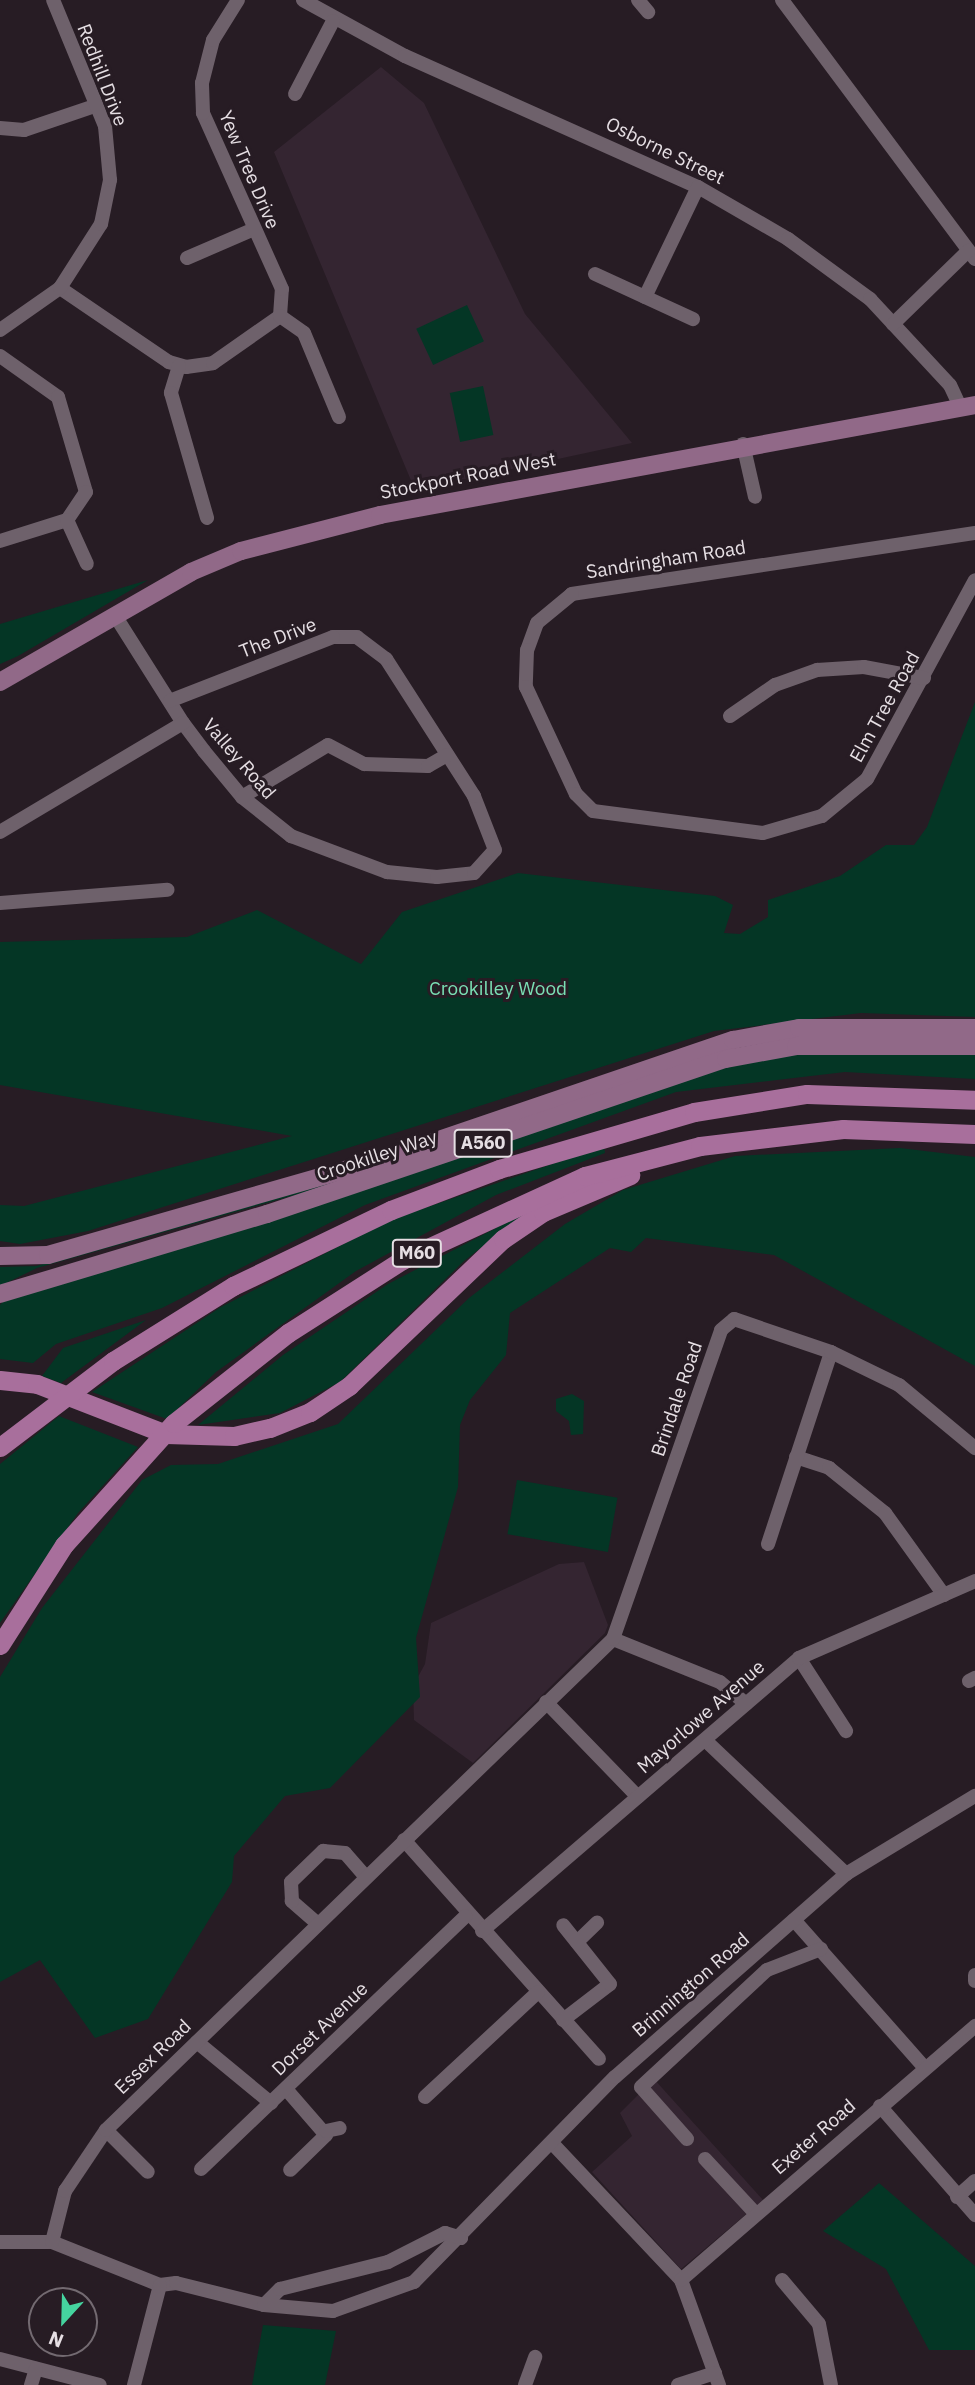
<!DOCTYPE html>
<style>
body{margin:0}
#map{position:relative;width:975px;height:2385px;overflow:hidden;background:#271c24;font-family:"IBM Plex Sans",sans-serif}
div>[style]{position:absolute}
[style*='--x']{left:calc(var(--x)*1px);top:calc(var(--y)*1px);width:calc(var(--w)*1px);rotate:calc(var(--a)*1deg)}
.built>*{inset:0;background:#342531}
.green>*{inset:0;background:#043625;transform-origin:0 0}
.minor>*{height:14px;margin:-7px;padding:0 7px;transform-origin:7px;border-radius:7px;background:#6e616b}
.major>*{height:18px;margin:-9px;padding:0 9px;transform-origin:9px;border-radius:9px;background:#916988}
.highway>*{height:19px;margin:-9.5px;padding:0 9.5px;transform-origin:9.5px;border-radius:9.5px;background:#a86f9c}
span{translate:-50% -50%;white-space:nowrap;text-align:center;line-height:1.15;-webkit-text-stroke:6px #271c24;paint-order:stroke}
.shield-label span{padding:2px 5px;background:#271c24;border:2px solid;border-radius:5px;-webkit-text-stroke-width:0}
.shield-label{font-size:18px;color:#e6dfe4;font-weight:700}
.street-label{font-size:19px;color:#e6dfe4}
.park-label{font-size:19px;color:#7adfb4}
.north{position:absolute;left:28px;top:2287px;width:70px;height:70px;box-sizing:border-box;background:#271c24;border:2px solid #736a71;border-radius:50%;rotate:202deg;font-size:19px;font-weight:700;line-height:28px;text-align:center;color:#e6dfe4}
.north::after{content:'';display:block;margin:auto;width:24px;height:32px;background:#45d49f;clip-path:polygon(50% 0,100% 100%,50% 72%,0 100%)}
</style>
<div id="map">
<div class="built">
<i style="clip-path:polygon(381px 67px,424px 103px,525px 314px,632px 443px,415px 490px,274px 152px)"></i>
<i style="clip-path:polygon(584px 1562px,608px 1625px,605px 1633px,473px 1763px,414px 1720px,413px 1686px,425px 1664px,431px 1623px,559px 1564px)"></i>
<i style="clip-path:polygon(654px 2079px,763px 2200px,681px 2269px,592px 2172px,632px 2136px,620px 2113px)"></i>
</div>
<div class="green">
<i style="left:467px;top:305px;width:40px;height:56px;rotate:65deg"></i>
<i style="left:483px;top:386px;width:50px;height:34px;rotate:78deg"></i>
<i style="clip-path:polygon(148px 580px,18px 656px,0 664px,0 624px)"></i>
<i style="clip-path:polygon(975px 702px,975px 1017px,861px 1013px,714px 1031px,88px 1231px,20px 1244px,0 1241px,0 1205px,24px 1206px,292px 1136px,0 1085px,0 942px,187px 937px,257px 910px,361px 964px,402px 912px,518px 873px,715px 896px,733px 905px,724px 933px,740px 934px,768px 917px,768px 900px,840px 876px,886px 845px,914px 845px,927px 827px)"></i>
<i style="clip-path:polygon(885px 1031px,949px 1033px,975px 1039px,851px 1035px,732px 1053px,302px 1193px,37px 1268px,0 1286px,0 1267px,36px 1266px,169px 1229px,681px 1063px,792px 1038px)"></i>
<i style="clip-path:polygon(793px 1053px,975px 1053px,975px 1079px,845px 1072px,676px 1092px,365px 1205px,162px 1308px,56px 1344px,33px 1363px,0 1359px,0 1305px,6px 1298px,702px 1073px)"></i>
<i style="clip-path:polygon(604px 1146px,605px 1153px,496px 1195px,356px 1271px,216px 1372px,167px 1419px,92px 1392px,221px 1307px,390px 1220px)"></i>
<i style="clip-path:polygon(900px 1148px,975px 1157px,975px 1366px,774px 1255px,646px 1238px,631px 1252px,610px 1248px,510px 1313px,506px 1355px,470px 1400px,460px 1425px,458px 1487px,416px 1638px,420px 1697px,330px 1788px,285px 1796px,234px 1856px,232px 1882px,148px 2019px,95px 2038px,40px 1960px,0 1982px,0 1677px,42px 1608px,142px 1480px,171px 1465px,218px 1464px,338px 1424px,469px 1298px,565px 1224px,623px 1190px,735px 1156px)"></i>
<i style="clip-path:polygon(527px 1212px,464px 1261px,340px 1382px,280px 1413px,198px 1425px,283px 1355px,388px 1284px)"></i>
<i style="clip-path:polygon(146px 1320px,61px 1383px,42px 1376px,63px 1348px)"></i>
<i style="clip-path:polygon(572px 1394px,584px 1401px,583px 1434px,571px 1435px,569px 1421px,556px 1411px,556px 1399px)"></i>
<i style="clip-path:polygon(59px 1416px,138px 1447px,78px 1513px,0 1623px,0 1464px)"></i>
<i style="left:517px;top:1480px;width:102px;height:55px;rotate:10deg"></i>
<i style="clip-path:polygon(879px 2183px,975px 2266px,975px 2350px,929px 2350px,886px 2269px,823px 2231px)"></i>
<i style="clip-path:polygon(263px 2325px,336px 2331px,325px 2385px,252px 2385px)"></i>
</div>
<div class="minor">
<i style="--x:303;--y:0;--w:116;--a:28.8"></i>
<i style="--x:405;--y:56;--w:321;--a:24.1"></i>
<i style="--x:698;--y:187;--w:104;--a:30"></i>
<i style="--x:788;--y:239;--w:102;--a:36.2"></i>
<i style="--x:870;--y:299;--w:117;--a:47.1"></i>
<i style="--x:950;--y:385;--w:23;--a:65"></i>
<i style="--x:638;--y:0;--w:16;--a:50"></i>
<i style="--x:782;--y:0;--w:323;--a:53.3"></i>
<i style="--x:295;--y:94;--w:82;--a:-62.5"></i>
<i style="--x:0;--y:128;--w:24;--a:5"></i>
<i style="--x:24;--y:130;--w:75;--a:-18.7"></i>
<i style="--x:187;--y:258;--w:71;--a:-23.3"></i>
<i style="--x:595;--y:274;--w:108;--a:24.7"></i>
<i style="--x:60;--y:288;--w:132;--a:34.2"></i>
<i style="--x:169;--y:362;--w:18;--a:16"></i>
<i style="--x:186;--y:367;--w:27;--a:-8"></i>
<i style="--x:213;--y:363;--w:82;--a:-35"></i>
<i style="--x:280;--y:316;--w:27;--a:-86"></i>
<i style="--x:282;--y:289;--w:193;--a:-114.2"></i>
<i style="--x:203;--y:113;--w:30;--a:-92"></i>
<i style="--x:202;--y:83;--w:44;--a:-75.7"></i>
<i style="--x:213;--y:40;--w:47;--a:-58"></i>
<i style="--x:645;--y:297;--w:122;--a:-64.3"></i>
<i style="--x:280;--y:316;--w:29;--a:35"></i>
<i style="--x:304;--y:333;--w:91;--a:67.4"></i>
<i style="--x:893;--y:324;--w:105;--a:-44.2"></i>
<i style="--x:0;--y:330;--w:73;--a:-35"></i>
<i style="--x:60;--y:288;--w:76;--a:-57.4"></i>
<i style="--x:101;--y:224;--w:45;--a:-78.4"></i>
<i style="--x:110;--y:180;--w:54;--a:-95.3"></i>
<i style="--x:105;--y:126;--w:136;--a:-112.4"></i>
<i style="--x:0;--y:356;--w:71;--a:35.3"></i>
<i style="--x:58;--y:397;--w:99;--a:73.6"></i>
<i style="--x:86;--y:492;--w:34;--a:124"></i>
<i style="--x:67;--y:520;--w:70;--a:162.6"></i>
<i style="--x:179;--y:366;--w:28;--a:107"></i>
<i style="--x:171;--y:393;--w:130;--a:73.9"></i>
<i style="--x:743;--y:444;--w:54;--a:77.2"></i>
<i style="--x:67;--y:520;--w:48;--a:65.6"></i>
<i style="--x:975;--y:533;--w:408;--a:171.4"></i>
<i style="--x:572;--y:594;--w:45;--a:140.4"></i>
<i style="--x:537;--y:623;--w:29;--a:110"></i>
<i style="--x:527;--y:650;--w:37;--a:92"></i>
<i style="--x:526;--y:687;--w:118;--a:65"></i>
<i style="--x:576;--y:794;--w:24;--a:45"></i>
<i style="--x:593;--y:811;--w:171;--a:7.4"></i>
<i style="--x:763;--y:833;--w:61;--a:-16.1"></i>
<i style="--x:822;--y:816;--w:58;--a:-39.4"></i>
<i style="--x:867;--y:779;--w:226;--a:-61.5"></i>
<i style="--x:116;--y:617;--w:125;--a:57.7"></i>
<i style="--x:183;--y:723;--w:35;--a:53"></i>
<i style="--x:204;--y:751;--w:60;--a:50.4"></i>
<i style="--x:242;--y:797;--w:63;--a:38.5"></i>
<i style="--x:291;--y:836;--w:103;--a:20.6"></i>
<i style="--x:387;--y:872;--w:50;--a:5.7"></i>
<i style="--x:437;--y:877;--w:37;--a:-6"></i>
<i style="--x:474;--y:873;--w:31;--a:-48"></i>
<i style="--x:495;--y:850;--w:58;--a:-111.3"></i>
<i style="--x:474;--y:796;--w:163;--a:-122.7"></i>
<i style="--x:386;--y:659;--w:36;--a:-143"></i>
<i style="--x:357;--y:637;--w:24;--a:180"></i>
<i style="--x:333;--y:637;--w:175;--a:158.6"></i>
<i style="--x:730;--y:716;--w:55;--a:-34.6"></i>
<i style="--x:775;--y:685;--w:45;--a:-19.7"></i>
<i style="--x:817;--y:670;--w:47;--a:-3.7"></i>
<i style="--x:864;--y:667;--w:61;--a:10.4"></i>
<i style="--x:242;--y:797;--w:100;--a:-31.2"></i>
<i style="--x:328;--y:745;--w:41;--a:27.8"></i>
<i style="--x:364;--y:764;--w:64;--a:1.8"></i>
<i style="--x:428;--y:766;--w:22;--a:-30"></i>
<i style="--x:0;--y:832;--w:213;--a:-30.8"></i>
<i style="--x:0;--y:903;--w:168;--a:-4.5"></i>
<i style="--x:796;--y:1457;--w:35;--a:18"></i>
<i style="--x:829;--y:1468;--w:72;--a:38.8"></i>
<i style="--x:885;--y:1513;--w:101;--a:54.3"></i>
<i style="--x:768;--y:1544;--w:202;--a:-71.8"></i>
<i style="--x:613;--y:1639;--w:115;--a:21.9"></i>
<i style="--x:720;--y:1682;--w:34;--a:40"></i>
<i style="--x:799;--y:1658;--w:87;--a:57.2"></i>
<i style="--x:969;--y:1681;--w:7;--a:-27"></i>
<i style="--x:546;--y:1702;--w:132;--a:45.9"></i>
<i style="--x:705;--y:1740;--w:195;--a:43.5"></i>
<i style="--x:404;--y:1840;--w:293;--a:48.3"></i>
<i style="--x:794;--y:1920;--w:196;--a:48.5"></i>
<i style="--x:318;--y:1924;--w:35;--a:-139"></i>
<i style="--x:292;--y:1901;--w:19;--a:-93"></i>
<i style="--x:291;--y:1882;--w:45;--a:-44.1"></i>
<i style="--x:323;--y:1851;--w:22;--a:5"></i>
<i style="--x:345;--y:1853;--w:32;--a:49"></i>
<i style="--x:482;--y:1931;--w:418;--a:-40.7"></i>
<i style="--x:799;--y:1658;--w:192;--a:-23.6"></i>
<i style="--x:577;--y:1942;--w:28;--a:-44"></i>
<i style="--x:975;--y:1975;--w:6;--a:90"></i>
<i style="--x:563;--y:2020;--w:59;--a:-37.5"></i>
<i style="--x:610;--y:1984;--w:75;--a:-128.5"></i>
<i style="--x:197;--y:2042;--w:96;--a:39.5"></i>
<i style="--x:286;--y:2089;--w:61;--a:49"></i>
<i style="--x:326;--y:2135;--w:50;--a:135.8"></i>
<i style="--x:425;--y:2097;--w:154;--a:-42.9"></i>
<i style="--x:880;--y:2106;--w:145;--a:48.9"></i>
<i style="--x:106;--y:2130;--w:59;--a:45"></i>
<i style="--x:326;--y:2131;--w:14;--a:-12"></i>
<i style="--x:687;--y:2139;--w:69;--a:-131.5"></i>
<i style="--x:641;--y:2087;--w:172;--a:-42.9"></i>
<i style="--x:767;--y:1970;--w:58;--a:-21.3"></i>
<i style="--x:552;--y:2143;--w:188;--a:46.7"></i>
<i style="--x:681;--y:2280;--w:112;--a:70.1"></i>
<i style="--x:705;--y:2159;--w:74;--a:47.2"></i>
<i style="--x:201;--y:2169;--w:366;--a:-43.7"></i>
<i style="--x:957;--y:2197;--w:24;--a:-42"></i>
<i style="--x:0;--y:2242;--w:52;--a:0"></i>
<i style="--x:52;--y:2242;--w:116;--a:21.7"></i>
<i style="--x:52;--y:2242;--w:53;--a:-75.7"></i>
<i style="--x:65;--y:2191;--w:73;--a:-56.1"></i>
<i style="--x:106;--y:2130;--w:706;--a:-44.08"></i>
<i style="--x:613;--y:1639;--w:327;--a:-70.7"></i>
<i style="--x:721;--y:1330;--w:17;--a:-40"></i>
<i style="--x:734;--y:1319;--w:102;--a:18.8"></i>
<i style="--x:831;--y:1352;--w:76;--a:25.9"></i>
<i style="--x:899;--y:1385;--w:99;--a:39.7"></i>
<i style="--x:681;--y:2280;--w:389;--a:-40.8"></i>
<i style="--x:782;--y:2280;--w:57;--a:49.9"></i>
<i style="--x:819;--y:2324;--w:62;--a:78.9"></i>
<i style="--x:160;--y:2285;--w:16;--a:-7"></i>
<i style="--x:176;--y:2283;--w:91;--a:14"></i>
<i style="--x:264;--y:2305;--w:69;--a:5"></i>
<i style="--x:333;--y:2311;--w:86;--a:-19.7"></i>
<i style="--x:414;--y:2282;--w:287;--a:-45.6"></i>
<i style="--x:615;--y:2077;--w:308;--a:-41.3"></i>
<i style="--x:846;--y:1874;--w:151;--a:-31.2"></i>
<i style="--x:264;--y:2305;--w:23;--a:-45"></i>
<i style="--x:280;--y:2289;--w:111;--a:-14"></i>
<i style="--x:388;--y:2262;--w:64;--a:-27"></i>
<i style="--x:445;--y:2233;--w:17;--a:17"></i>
<i style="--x:0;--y:2359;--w:103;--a:14.6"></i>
<i style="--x:31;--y:2385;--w:17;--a:-73"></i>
<i style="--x:134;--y:2385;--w:103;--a:-75.4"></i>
<i style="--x:525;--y:2385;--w:30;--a:-70"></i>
<i style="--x:678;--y:2385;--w:39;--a:-18"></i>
</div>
<div class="major">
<i style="--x:0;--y:682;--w:220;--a:-29.9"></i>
<i style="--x:191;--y:572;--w:54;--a:-22.8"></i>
<i style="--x:241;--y:551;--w:144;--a:-14.5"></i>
<i style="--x:380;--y:515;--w:605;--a:-10.47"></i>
<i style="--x:0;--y:1256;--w:48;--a:-1.2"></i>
<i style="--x:48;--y:1255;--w:348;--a:-16"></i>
<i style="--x:383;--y:1159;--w:370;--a:-18.8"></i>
<i style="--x:733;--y:1040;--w:67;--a:-10.3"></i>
<i style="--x:799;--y:1028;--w:176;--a:0"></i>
<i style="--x:0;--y:1294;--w:279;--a:-16.7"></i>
<i style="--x:267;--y:1214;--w:484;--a:-18.7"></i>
<i style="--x:726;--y:1059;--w:71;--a:-10.5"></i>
<i style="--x:796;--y:1046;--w:179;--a:0"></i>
</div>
<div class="highway">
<i style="--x:0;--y:1380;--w:37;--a:6"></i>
<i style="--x:37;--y:1384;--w:138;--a:21.2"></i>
<i style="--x:166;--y:1434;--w:68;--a:1.7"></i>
<i style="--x:234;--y:1436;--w:37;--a:-13"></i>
<i style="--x:270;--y:1428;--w:43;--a:-21.8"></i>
<i style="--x:310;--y:1412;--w:47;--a:-33.7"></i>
<i style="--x:349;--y:1386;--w:213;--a:-43.7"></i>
<i style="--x:503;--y:1239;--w:48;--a:-34"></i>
<i style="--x:543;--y:1212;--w:95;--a:-23"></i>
<i style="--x:0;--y:1447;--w:142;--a:-37.3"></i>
<i style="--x:113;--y:1361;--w:142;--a:-32"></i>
<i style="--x:233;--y:1286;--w:175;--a:-25.7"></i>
<i style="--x:391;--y:1210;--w:116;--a:-20.8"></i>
<i style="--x:499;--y:1169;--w:203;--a:-16.3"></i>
<i style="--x:694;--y:1112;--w:114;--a:-9.1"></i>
<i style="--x:807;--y:1094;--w:168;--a:2"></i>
<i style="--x:0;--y:1645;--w:119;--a:-57.4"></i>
<i style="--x:64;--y:1545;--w:164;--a:-48"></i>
<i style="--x:174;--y:1423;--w:145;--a:-38.3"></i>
<i style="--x:288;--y:1333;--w:135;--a:-32.6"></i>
<i style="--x:402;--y:1260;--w:201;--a:-24.7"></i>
<i style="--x:585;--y:1176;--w:119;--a:-14.6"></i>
<i style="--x:700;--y:1146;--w:144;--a:-6.8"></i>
<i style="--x:843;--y:1129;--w:132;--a:2.2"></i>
</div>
<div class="shield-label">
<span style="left:483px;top:1143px">A560</span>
<span style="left:417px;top:1253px">M60</span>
</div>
<div class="street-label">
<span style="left:102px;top:75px;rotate:69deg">Redhill Drive</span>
<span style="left:665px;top:151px;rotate:26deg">Osborne Street</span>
<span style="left:249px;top:170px;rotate:67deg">Yew Tree Drive</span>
<span style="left:468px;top:476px;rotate:-11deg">Stockport Road West</span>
<span style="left:666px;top:560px;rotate:-9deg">Sandringham Road</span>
<span style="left:278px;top:638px;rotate:-21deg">The Drive</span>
<span style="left:885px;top:707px;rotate:-61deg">Elm Tree Road</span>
<span style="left:239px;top:759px;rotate:49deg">Valley Road</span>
<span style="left:377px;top:1156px;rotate:-18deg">Crookilley Way</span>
<span style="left:677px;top:1399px;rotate:-71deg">Brindale Road</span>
<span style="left:701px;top:1717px;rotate:-41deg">Mayorlowe Avenue</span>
<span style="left:691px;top:1985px;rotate:-41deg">Brinnington Road</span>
<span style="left:320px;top:2029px;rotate:-44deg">Dorset Avenue</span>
<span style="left:153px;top:2057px;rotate:-44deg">Essex Road</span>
<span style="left:814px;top:2137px;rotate:-41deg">Exeter Road</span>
</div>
<div class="park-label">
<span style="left:498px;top:989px">Crookilley Wood</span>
</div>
<div class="north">N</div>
</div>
